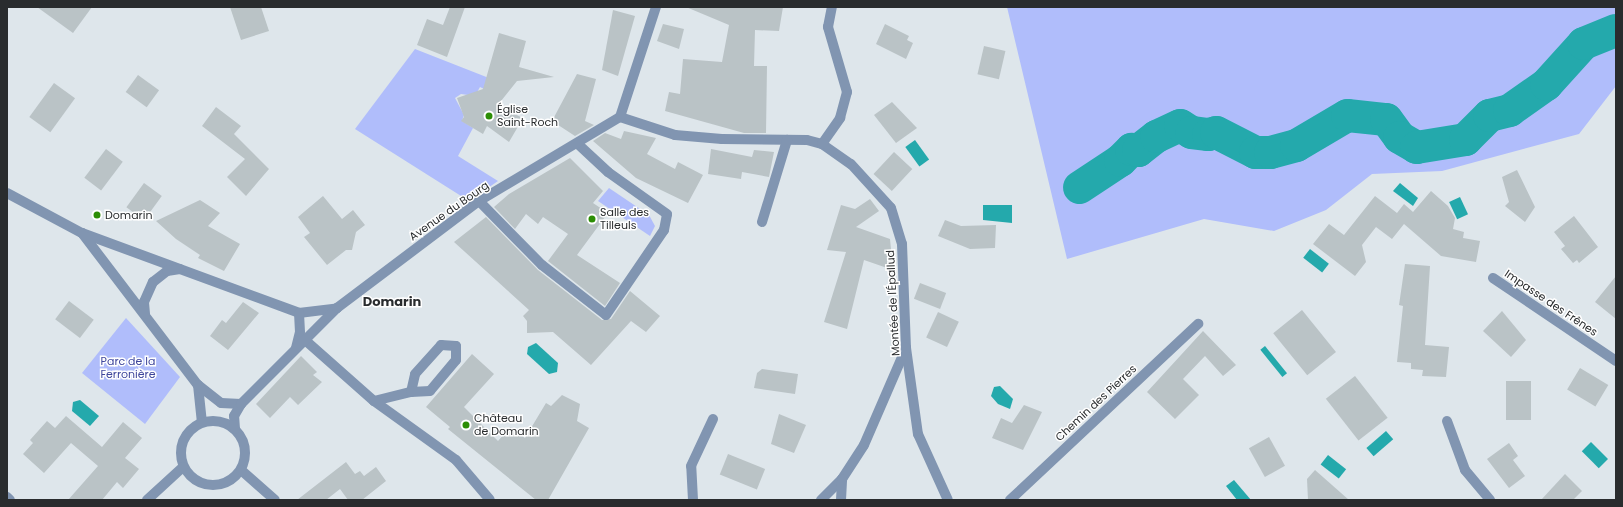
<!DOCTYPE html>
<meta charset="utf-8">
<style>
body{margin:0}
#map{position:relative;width:1623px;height:507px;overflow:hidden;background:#dee6eb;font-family:Poppins,sans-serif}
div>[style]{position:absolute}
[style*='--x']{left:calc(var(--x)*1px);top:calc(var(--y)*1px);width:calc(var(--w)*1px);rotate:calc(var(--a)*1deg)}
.green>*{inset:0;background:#b0bdfb}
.water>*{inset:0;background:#24a9ac;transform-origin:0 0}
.river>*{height:33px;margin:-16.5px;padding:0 16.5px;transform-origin:16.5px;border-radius:16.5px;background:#24a9ac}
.building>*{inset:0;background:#bac3c6;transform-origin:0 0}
.minor>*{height:10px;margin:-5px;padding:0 5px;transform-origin:5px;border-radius:5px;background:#8195b1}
.minor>.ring{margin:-5px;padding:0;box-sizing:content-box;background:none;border:10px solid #8195b1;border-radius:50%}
.dots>*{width:11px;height:11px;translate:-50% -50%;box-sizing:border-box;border:2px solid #fff;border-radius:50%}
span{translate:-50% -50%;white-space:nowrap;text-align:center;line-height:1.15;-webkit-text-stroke:3px #fff;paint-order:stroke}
.poi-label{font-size:11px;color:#292c2e}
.left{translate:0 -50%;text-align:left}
.street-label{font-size:11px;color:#292c2e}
.park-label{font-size:11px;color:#3f479c}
.quarter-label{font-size:13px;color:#292c2e;font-weight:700}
.frame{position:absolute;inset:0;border:8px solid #292c2e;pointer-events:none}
</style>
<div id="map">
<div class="green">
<i style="clip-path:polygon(1007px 7px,1616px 7px,1616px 86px,1579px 134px,1442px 171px,1372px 174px,1326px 210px,1274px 231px,1204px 219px,1067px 259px)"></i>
<i style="clip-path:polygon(415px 49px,494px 80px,488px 91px,480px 87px,475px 96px,461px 94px,455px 98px,464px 115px,462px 121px,473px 128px,458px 156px,498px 181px,469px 201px,355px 129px)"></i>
<i style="clip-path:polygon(609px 188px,649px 215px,655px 226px,650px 236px,598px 201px)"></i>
<i style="clip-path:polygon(126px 318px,180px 377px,145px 424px,82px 373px)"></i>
</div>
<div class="water">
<i style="left:915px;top:140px;width:24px;height:12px;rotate:54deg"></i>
<i style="clip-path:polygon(1400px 183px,1418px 198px,1413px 206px,1393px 191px)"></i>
<i style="left:1460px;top:197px;width:19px;height:12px;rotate:65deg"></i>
<i style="clip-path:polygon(983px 205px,1012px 205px,1012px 223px,983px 220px)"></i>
<i style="left:1310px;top:249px;width:24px;height:11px;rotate:38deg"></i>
<i style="clip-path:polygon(536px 343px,558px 363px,557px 372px,549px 374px,527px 354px,528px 347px)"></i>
<i style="left:1265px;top:346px;width:35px;height:6px;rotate:51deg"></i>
<i style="clip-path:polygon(1000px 386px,1013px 399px,1010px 409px,998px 404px,991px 396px,994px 387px)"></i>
<i style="clip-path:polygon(80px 400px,99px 416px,90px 426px,72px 411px,73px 402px)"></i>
<i style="left:1386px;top:431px;width:11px;height:26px;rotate:49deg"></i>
<i style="left:1591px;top:442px;width:24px;height:13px;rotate:45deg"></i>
<i style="left:1328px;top:455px;width:23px;height:12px;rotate:38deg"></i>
<i style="clip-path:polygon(1234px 480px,1251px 500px,1237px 500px,1226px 486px)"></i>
</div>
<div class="river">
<i style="--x:1079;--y:187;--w:49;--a:-33.4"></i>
<i style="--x:1120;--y:160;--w:16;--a:-45"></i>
<i style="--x:1131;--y:149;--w:7;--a:8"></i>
<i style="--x:1138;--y:150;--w:23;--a:-38"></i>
<i style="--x:1156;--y:136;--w:26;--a:-25"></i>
<i style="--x:1180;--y:125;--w:13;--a:32"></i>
<i style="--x:1191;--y:132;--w:17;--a:7"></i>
<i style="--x:1208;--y:134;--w:8;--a:-14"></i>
<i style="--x:1216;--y:132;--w:44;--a:27.1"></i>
<i style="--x:1255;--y:152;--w:15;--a:0"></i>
<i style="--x:1270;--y:152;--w:27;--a:-15"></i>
<i style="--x:1296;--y:145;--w:59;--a:-30.5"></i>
<i style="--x:1347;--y:115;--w:39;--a:6"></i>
<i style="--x:1386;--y:119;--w:22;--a:54"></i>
<i style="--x:1399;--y:137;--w:20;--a:30"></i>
<i style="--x:1416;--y:147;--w:50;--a:-9.3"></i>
<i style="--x:1465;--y:139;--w:34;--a:-45"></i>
<i style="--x:1489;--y:115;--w:21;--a:-14"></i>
<i style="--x:1509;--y:110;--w:45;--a:-35.1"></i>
<i style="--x:1546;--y:84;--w:55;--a:-47.9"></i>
<i style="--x:1583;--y:43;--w:35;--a:-22"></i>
</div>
<div class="building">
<i style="clip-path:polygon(37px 7px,92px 7px,73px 33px)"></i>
<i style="clip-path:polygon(230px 7px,261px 7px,269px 31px,241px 40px)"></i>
<i style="clip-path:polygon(450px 7px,465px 7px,447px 57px,417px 45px,427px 19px,443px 25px)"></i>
<i style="clip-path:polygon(686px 7px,783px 7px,779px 31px,755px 30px,754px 66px,767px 66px,766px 133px,744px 133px,665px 111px,669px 92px,680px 94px,683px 59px,722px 62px,729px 25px)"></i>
<i style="clip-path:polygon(613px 10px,635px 16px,618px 76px,602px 70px)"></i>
<i style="clip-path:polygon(663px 24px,684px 29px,679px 49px,657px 41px)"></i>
<i style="clip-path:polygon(885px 24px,909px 36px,907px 40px,913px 43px,906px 59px,876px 44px)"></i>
<i style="clip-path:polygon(499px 33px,526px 41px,519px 67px,554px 77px,517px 81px,497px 106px,523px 118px,509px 142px,487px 126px,483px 134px,461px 121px,464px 117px,457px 98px,483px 89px)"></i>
<i style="left:984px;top:46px;width:22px;height:29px;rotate:13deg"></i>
<i style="clip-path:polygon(577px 74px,596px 79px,585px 121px,594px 125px,575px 136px,552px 121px)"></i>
<i style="left:138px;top:75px;width:26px;height:21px;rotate:36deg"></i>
<i style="left:54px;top:83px;width:26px;height:42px;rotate:36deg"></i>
<i style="clip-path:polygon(892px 102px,917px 128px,896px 143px,874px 115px)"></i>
<i style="clip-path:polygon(216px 107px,241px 126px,234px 134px,269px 169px,246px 196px,227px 177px,245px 159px,202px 126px)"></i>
<i style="clip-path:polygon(624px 131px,656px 138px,647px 154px,675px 169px,678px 162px,703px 175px,688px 203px,636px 178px,593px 141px,605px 133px,621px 139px)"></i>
<i style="left:106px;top:149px;width:21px;height:36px;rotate:37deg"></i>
<i style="clip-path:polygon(711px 149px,752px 157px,754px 150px,774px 152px,769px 177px,742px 172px,741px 179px,708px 174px)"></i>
<i style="left:894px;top:152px;width:25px;height:30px;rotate:43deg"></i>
<i style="clip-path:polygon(570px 158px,603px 191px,593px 203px,608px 213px,577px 255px,620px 283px,605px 306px,548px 261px,568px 234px,543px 217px,538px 224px,526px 214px,515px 229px,494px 207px,509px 194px)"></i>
<i style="clip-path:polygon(1517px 170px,1535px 207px,1525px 222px,1505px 206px,1509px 202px,1502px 177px)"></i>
<i style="left:144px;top:183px;width:22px;height:30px;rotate:36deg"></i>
<i style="clip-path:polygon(1431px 191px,1448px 206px,1455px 218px,1453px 229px,1464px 232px,1463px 238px,1480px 241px,1476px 262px,1441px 256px,1404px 224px,1392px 239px,1376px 227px,1362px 245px,1366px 262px,1355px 276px,1313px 244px,1329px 224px,1344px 235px,1375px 196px,1397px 213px,1404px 204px,1413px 212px)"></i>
<i style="clip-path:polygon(323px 196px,342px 219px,353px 210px,365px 225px,356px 232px,352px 250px,346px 250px,327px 265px,304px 237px,310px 233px,298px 217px)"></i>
<i style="clip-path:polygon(870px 199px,879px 211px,856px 227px,890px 239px,893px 270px,864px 260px,847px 329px,824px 322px,846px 252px,827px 250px,841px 205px,855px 209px)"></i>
<i style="clip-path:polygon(200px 200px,220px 213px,208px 226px,240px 244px,224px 271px,198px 258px,200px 255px,176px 239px,156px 221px)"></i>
<i style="clip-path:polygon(1574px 216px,1598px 247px,1579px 263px,1577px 260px,1573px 263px,1561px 249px,1565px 246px,1554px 232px)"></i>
<i style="clip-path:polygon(486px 217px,538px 270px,602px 320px,611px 319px,630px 291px,660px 316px,646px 332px,631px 321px,591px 365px,553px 332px,527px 333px,527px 321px,523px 316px,529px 310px,454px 242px)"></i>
<i style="clip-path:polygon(945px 220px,961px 226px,996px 225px,995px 248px,970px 249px,938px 236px)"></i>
<i style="clip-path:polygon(1405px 264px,1430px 266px,1425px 345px,1449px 347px,1446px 377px,1422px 376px,1423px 370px,1411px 369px,1411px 363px,1397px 362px,1403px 306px,1399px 305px)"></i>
<i style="clip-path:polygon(1616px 276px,1616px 319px,1595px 302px)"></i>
<i style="left:920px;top:283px;width:28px;height:17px;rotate:21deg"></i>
<i style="left:69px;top:301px;width:31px;height:23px;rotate:37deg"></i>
<i style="clip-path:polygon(243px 302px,259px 313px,228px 350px,210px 336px,222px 320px,226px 323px)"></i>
<i style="left:1302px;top:310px;width:54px;height:37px;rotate:51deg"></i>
<i style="clip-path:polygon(1502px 311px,1526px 340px,1511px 357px,1483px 331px)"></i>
<i style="left:938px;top:312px;width:23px;height:28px;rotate:25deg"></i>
<i style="clip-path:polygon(1203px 331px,1236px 365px,1223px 376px,1205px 356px,1183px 379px,1199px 395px,1175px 419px,1147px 392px)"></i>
<i style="clip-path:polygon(472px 354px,494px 374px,464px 407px,498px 441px,510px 427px,525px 438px,546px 403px,551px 406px,562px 395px,580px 404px,577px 421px,589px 428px,548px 500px,536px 500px,448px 429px,450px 427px,426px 407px)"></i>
<i style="clip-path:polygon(301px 356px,317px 372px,313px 375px,322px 382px,298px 405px,290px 397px,270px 418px,256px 404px)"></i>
<i style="left:1580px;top:368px;width:33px;height:25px;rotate:31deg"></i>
<i style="clip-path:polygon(762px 369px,798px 374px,795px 394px,754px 388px,757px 373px)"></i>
<i style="left:1355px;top:376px;width:53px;height:37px;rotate:52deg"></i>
<i style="left:1506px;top:381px;width:25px;height:39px"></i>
<i style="clip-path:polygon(1024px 405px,1042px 412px,1023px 450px,992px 438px,1001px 418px,1012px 423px)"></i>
<i style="clip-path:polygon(779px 414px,806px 425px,794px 453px,771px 444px)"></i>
<i style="clip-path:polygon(66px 416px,102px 447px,123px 422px,142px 438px,125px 458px,139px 469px,123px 488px,117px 482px,102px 500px,68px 500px,98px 466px,71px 443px,44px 473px,23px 454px,33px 443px,30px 440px,47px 421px,55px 428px)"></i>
<i style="left:1269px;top:437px;width:33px;height:23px;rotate:61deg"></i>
<i style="clip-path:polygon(1509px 443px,1518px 456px,1513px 460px,1525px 476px,1509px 488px,1487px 459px)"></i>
<i style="left:728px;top:454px;width:40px;height:22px;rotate:22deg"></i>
<i style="clip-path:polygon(346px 462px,355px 474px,360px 471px,364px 476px,376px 467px,386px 481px,362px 500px,348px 500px,340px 489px,326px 500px,297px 500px)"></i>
<i style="clip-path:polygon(1315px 470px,1349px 500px,1308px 500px,1307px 479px)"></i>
<i style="clip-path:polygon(1565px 474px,1582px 491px,1573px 500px,1541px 500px)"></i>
</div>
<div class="minor">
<i style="--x:620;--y:117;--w:58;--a:18.1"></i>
<i style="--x:675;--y:135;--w:47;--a:4.9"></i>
<i style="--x:722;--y:139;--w:85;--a:0.7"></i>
<i style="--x:807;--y:140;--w:16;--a:15"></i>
<i style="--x:822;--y:144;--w:35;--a:35"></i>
<i style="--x:851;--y:164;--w:59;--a:47.7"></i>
<i style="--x:891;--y:208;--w:38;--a:73"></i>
<i style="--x:902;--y:244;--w:104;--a:87.8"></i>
<i style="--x:906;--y:348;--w:87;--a:82.1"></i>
<i style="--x:918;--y:434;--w:72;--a:65.6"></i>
<i style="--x:822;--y:144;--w:32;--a:-55"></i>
<i style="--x:840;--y:118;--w:27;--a:-75"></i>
<i style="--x:847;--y:92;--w:68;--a:-106.3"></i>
<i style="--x:828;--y:27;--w:20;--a:-79"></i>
<i style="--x:7;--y:193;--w:85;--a:28.1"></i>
<i style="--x:82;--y:233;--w:231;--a:20.2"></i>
<i style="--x:299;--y:313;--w:38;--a:-7"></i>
<i style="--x:479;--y:201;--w:90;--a:45.5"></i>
<i style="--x:542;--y:265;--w:81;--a:38"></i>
<i style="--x:606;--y:315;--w:103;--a:-55.7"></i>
<i style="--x:664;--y:230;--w:16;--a:-79"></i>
<i style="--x:667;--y:214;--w:72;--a:-144.6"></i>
<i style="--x:608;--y:172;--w:41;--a:-137"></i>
<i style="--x:762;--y:222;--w:86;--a:-73"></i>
<i style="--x:82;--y:233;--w:191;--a:52.7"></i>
<i style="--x:198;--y:385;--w:37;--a:84"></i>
<i style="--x:1493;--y:278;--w:148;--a:34"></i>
<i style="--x:145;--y:314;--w:12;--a:-95"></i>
<i style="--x:144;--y:302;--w:22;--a:-66"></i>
<i style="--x:153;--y:282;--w:18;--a:-38"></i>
<i style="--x:167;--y:271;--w:13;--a:-9"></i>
<i style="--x:305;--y:340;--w:92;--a:41.5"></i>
<i style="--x:374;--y:401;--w:38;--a:-14"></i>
<i style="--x:411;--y:392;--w:18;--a:-77"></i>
<i style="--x:415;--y:374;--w:39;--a:-48"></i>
<i style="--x:441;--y:345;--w:15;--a:4"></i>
<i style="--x:456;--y:346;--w:14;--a:90"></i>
<i style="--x:456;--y:360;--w:40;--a:130"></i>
<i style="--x:430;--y:391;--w:19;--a:177"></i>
<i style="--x:296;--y:348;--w:16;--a:-76"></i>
<i style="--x:300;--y:332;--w:19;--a:-93"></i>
<i style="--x:198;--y:385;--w:29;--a:38"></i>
<i style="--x:221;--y:403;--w:20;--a:3"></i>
<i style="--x:374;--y:401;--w:101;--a:35.7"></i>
<i style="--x:456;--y:460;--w:52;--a:49.6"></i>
<i class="ring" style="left:181px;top:421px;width:54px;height:54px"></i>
<i style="--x:1447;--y:421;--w:52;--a:69.8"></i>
<i style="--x:1465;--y:470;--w:39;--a:50"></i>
<i style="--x:235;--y:429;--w:13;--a:-94"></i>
<i style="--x:234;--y:416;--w:14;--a:-60"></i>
<i style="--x:241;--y:404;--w:136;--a:-45"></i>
<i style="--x:337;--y:308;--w:178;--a:-37"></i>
<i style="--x:479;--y:201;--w:164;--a:-30.8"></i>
<i style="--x:620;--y:117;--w:116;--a:-71.9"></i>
<i style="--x:241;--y:470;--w:45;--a:41.4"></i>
<i style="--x:7;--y:497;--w:4;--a:45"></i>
<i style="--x:147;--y:500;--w:49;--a:-42.5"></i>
<i style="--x:693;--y:500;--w:34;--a:-93"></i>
<i style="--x:691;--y:466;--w:52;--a:-64.9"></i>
<i style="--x:821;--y:500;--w:30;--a:-45"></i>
<i style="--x:842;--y:479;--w:40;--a:-57.1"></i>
<i style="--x:864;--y:445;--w:106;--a:-66.6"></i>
<i style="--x:841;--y:500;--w:21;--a:-87"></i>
<i style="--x:1010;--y:500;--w:258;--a:-43.1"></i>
</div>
<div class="dots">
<i style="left:489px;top:116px;background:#2c8e05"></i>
<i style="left:97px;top:215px;background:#2c8e05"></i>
<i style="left:592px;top:219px;background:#2c8e05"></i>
<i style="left:466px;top:425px;background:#2c8e05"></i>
</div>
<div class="poi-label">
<span class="left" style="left:497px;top:116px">Église<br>Saint-Roch</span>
<span class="left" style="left:600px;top:219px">Salle des<br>Tilleuls</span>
<span class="left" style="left:105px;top:215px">Domarin</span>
<span class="left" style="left:474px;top:425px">Château<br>de Domarin</span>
</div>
<div class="street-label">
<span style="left:449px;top:211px;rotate:-35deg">Avenue du Bourg</span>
<span style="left:893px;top:303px;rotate:-93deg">Montée de l'Épallud</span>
<span style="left:1551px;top:303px;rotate:34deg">Impasse des Frênes</span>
<span style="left:1096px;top:403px;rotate:-43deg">Chemin des Pierres</span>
</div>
<div class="park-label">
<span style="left:128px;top:368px">Parc de la<br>Ferronière</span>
</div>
<div class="quarter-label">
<span style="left:392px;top:302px">Domarin</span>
</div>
<div class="frame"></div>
</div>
